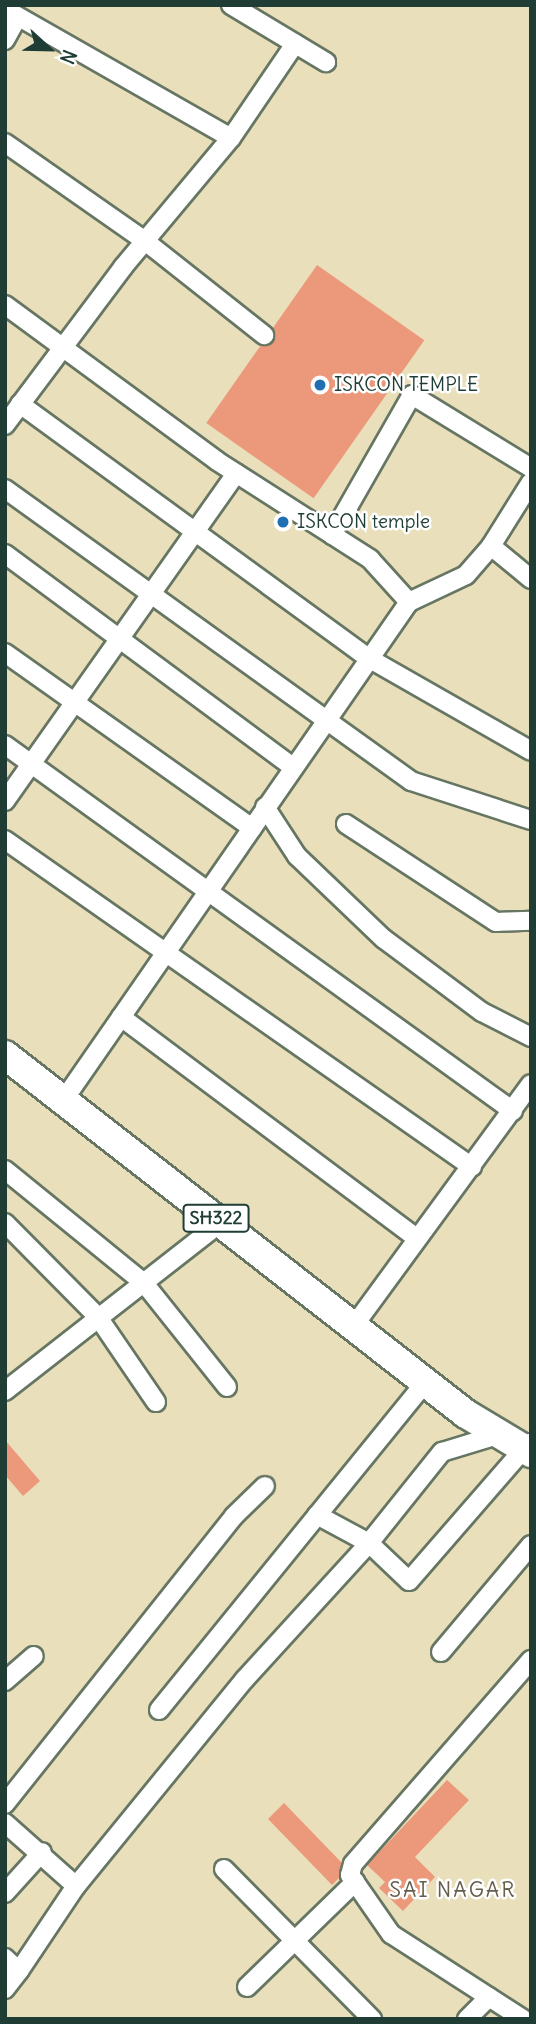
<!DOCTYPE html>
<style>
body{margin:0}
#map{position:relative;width:536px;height:2024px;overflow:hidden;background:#e9dfbb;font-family:Delius,sans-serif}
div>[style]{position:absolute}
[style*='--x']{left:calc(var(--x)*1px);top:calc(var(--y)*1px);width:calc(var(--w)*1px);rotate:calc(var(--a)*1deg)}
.building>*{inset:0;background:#eb997a;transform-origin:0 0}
.roads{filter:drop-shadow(2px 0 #667663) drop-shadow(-2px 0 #667663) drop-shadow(0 2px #667663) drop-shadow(0 -2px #667663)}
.street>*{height:18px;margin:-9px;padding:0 9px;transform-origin:9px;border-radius:9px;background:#fff}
.primary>*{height:28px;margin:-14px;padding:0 14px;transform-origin:14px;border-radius:14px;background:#fff}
.dots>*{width:19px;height:19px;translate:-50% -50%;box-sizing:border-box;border:4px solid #fff;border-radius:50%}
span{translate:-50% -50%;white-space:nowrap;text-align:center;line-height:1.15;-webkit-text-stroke:5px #fff;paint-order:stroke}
.shield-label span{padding:2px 5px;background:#fff;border:2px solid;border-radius:5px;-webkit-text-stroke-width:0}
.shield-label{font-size:18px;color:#1f3d34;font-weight:700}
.poi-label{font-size:19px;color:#1f3d34}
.left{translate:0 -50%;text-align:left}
.neighbourhood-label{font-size:21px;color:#665d4c;letter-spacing:2px}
.frame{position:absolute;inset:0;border:7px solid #1f3d34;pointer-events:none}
.north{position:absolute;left:14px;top:14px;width:70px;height:70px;-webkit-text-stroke:5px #fff;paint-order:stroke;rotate:112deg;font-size:19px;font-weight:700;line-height:28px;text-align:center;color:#1f3d34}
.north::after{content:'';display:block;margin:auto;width:24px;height:32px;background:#1f3d34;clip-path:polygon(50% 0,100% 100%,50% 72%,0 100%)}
</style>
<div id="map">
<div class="building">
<i style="left:317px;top:265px;width:131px;height:193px;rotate:35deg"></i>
<i style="clip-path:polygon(5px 1440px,40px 1481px,23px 1496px,5px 1475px)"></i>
<i style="clip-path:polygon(447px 1780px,469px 1800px,415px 1857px,435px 1877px,403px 1911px,379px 1888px,385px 1882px,367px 1865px)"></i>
<i style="clip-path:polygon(284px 1803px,342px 1863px,339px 1878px,332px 1885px,268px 1819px)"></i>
</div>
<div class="roads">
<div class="street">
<i style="--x:231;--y:5;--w:111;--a:31"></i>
<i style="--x:5;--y:9;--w:260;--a:29.7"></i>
<i style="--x:5;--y:40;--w:26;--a:-61"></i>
<i style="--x:5;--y:143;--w:171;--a:35"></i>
<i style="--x:145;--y:241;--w:152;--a:38.3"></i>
<i style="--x:5;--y:305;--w:263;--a:36.3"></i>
<i style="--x:217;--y:461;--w:182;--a:32.6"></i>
<i style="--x:370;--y:559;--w:58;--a:47.8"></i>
<i style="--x:409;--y:602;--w:63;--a:-25.3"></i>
<i style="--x:466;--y:575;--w:38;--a:-49"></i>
<i style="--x:491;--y:546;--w:52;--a:39.5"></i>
<i style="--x:20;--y:404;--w:433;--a:36.1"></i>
<i style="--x:370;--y:659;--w:185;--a:29.7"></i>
<i style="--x:5;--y:425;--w:197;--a:-53.2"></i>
<i style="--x:123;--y:267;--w:168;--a:-50.1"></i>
<i style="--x:231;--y:138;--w:114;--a:-55.8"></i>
<i style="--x:5;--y:489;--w:500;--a:35.72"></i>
<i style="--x:411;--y:781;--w:126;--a:18"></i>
<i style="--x:332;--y:535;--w:161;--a:-60.3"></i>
<i style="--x:412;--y:395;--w:140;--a:31.5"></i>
<i style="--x:491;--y:546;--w:75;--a:-58"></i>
<i style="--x:5;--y:554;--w:358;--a:36.5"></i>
<i style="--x:5;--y:653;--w:303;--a:35.3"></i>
<i style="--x:5;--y:745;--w:626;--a:35.77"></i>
<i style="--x:5;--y:801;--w:401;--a:-54.8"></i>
<i style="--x:265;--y:807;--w:59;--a:56.9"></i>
<i style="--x:297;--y:856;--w:120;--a:43.7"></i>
<i style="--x:384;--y:939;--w:122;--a:36.7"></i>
<i style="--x:482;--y:1012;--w:55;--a:27"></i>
<i style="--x:346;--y:824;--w:179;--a:33.2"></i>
<i style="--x:496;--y:922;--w:35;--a:-2"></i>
<i style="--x:5;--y:840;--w:570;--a:35"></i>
<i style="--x:121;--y:1017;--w:369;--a:36.8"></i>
<i style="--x:65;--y:1098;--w:604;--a:-55.26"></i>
<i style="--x:5;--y:1170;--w:179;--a:39.1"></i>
<i style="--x:144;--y:1283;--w:133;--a:51.4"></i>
<i style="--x:5;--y:1223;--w:132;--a:45.3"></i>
<i style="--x:98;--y:1317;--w:103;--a:55.7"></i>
<i style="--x:353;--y:1327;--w:301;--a:-53.8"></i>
<i style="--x:5;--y:1391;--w:274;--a:-38"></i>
<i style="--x:317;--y:1515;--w:59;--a:28.3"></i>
<i style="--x:369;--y:1543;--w:55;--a:43.5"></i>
<i style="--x:409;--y:1581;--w:183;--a:-49"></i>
<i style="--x:441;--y:1652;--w:140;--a:-49.9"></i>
<i style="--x:5;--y:1681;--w:38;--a:-41"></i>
<i style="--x:159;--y:1710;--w:422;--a:-50.9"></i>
<i style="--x:5;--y:1804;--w:368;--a:-51.5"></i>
<i style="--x:234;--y:1516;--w:43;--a:-44.1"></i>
<i style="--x:5;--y:1823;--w:95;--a:41.6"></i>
<i style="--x:76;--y:1886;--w:267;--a:-50.8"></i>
<i style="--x:245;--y:1679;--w:184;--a:-47.6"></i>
<i style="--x:369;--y:1543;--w:117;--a:-51.3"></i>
<i style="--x:442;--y:1452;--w:62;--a:-17"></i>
<i style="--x:224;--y:1869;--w:211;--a:45.4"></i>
<i style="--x:5;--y:1893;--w:55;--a:-47.9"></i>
<i style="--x:5;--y:1958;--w:19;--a:43"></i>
<i style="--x:19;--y:1971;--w:23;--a:128"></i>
<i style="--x:19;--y:1971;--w:102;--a:-56.2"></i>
<i style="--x:247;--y:1987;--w:151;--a:-44.2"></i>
<i style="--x:467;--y:2019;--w:31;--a:-45"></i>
<i style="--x:523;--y:2019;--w:157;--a:-147.2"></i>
<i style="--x:391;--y:1934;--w:72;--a:-124.8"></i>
<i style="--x:350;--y:1875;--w:11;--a:-75"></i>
<i style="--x:353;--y:1864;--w:271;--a:-48.9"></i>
</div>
<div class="primary">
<i style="--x:5;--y:1055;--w:584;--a:37.91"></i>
<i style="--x:466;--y:1414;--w:76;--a:31"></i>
</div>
</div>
<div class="dots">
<i style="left:320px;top:385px;background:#1f6fb2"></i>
<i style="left:283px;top:522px;background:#1f6fb2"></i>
</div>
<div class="shield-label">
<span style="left:216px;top:1218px">SH322</span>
</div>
<div class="poi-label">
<span class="left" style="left:334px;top:385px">ISKCON TEMPLE</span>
<span class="left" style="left:297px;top:522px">ISKCON temple</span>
</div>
<div class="neighbourhood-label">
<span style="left:453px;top:1890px">SAI NAGAR</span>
</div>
<div class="frame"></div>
<div class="north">N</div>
</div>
